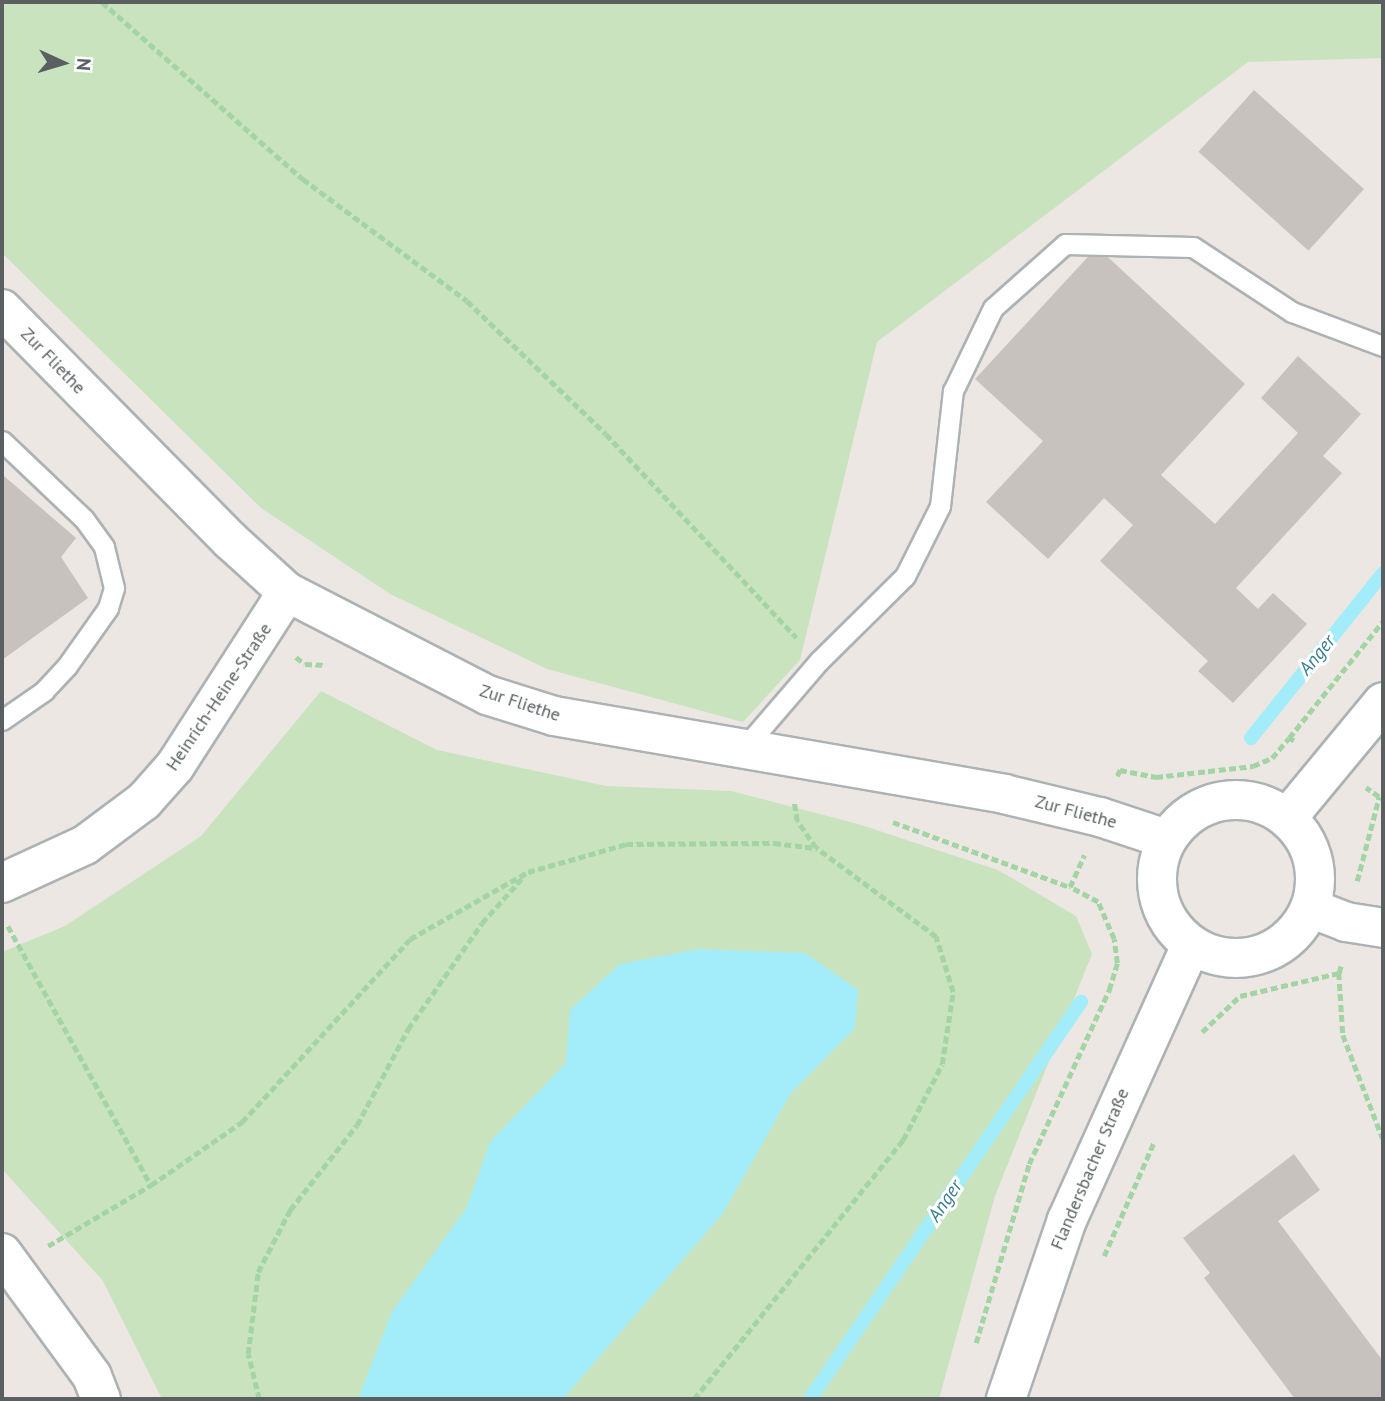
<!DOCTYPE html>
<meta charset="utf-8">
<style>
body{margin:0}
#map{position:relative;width:1385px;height:1401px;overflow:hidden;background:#ece7e2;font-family:"PT Sans",sans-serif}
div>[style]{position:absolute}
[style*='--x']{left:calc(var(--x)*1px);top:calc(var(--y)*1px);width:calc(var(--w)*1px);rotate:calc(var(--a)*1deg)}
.green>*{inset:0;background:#c9e3bf}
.water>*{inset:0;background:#a3edfb}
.stream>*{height:14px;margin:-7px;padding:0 7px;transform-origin:7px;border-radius:7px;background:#a3edfb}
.building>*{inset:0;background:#c8c2bf;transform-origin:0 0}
.path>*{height:4.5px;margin-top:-2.25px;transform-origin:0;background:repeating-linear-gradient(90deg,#a3d4a3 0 7px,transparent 0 10.5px)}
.roads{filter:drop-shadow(2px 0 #adb2b4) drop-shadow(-2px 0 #adb2b4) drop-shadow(0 2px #adb2b4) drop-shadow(0 -2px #adb2b4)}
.service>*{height:19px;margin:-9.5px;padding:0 9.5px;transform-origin:9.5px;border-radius:9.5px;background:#fff}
.minor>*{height:38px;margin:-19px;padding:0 19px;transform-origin:19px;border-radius:19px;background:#fff}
.tertiary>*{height:38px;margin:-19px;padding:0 19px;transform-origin:19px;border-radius:19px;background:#fff}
.tertiary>.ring{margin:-19px;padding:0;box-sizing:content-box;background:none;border:38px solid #fff;border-radius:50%}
span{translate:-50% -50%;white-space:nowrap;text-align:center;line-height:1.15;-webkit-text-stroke:6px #fff;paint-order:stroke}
.street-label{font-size:18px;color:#5a6062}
.water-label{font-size:19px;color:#3a7d91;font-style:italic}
.frame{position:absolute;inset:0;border:4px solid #5a6062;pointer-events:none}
.north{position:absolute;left:28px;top:28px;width:70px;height:70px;-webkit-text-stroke:5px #fff;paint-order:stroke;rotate:94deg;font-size:19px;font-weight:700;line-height:28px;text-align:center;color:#5a6062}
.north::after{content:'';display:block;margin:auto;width:24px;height:32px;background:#5a6062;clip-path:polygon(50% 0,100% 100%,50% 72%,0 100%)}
</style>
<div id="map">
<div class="green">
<i style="clip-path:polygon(2px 2px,1383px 2px,1383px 58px,1248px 62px,877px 342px,800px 660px,743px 722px,547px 669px,390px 594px,261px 508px,2px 253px)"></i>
<i style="clip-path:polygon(321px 691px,437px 750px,606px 786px,731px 791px,858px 824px,998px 870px,1076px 916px,1092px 954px,995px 1196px,939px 1399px,162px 1399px,103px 1281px,2px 1169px,2px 952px,65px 926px,201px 836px)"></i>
</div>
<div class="water">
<i style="clip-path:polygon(700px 949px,805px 953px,858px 990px,855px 1028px,791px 1093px,723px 1213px,563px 1399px,358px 1399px,392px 1312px,467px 1207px,490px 1142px,566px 1063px,570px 1010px,620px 964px)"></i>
</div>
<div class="stream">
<i style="--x:1251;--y:738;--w:211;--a:-51.3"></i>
<i style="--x:810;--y:1399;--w:481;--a:-55.7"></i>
</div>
<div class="building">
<i style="left:1254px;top:90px;width:148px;height:83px;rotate:42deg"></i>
<i style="clip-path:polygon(1097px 247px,1245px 384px,1161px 475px,1215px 524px,1298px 433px,1261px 398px,1298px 356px,1361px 414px,1323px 456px,1342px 473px,1236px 588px,1258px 609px,1273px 593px,1307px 624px,1233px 703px,1198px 671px,1208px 661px,1100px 561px,1133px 525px,1104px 498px,1048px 559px,986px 502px,1043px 441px,975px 379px)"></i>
<i style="clip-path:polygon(4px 476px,76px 538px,61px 557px,88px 598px,2px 660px)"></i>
<i style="clip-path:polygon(1294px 1154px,1320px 1190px,1278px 1221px,1383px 1361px,1383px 1399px,1295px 1399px,1204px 1278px,1210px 1273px,1183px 1238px)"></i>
</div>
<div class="path">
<i style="--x:102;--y:2;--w:268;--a:41.4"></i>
<i style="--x:303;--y:179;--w:204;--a:36.6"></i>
<i style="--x:467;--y:301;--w:192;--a:43.7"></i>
<i style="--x:606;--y:434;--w:279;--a:46.9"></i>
<i style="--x:296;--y:657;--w:11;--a:38"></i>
<i style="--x:305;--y:664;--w:21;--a:3"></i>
<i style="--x:1294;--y:741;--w:6;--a:-149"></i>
<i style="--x:1289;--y:738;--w:150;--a:-51.2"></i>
<i style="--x:1117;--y:776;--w:7;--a:-63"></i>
<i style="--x:1120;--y:770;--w:37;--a:11"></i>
<i style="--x:1156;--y:777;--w:98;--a:-6.5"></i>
<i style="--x:1253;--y:766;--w:21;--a:-23"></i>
<i style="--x:1272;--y:758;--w:26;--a:-50"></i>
<i style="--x:893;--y:822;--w:189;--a:20.2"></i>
<i style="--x:1357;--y:881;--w:87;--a:-75.3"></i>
<i style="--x:1379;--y:797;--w:16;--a:-145"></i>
<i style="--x:8;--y:926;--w:296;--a:61.1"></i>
<i style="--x:1339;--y:973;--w:62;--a:86.3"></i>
<i style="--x:1343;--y:1035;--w:111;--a:69"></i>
<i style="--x:1202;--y:1032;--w:52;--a:-43.5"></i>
<i style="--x:1240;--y:996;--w:102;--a:-13.1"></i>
<i style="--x:1339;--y:973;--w:8;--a:-76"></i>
<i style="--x:48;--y:1246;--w:120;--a:-30.6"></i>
<i style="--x:151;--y:1185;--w:111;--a:-34.7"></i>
<i style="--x:242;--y:1122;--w:248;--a:-47.4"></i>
<i style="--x:410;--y:939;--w:136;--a:-29.6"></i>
<i style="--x:528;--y:872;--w:102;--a:-15.9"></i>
<i style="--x:626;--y:844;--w:148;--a:-0.4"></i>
<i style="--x:774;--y:843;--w:42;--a:6.8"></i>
<i style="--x:1104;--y:1256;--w:124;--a:-66.3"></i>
<i style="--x:976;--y:1343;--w:187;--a:-73.5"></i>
<i style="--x:1029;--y:1164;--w:192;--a:-65.3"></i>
<i style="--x:1109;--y:990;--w:28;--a:-73"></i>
<i style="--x:1117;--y:963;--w:24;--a:-97"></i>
<i style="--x:1114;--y:939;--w:40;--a:-113.4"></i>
<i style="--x:1098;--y:902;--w:32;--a:-152"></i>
<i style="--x:1070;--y:887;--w:35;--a:-66"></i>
<i style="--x:259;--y:1399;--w:46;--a:-103.7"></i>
<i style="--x:248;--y:1354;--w:83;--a:-83"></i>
<i style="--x:258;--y:1272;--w:70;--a:-62.7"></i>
<i style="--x:290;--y:1210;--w:108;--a:-51.8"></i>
<i style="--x:357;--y:1125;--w:109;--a:-62"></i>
<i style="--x:408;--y:1029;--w:129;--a:-55.1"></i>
<i style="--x:482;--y:923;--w:63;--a:-48.2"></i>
<i style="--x:694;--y:1399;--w:333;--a:-51.1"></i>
<i style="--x:903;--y:1140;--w:85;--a:-62.8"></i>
<i style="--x:942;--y:1064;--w:73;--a:-81.3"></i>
<i style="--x:953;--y:992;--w:58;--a:-107.2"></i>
<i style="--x:936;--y:937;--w:149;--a:-143.4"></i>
<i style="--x:816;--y:848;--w:33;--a:-125"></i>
<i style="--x:797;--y:821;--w:20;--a:-99"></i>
</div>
<div class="roads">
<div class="service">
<i style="--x:2;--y:441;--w:113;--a:43.6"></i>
<i style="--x:84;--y:519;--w:34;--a:54"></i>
<i style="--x:104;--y:547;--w:42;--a:76.3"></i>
<i style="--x:114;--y:588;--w:21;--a:107"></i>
<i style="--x:108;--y:608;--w:71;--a:125.3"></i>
<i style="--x:67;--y:666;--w:34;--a:133"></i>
<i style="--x:44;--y:691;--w:51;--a:145.4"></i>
<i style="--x:745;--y:747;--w:113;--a:-49.3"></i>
<i style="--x:819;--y:661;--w:121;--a:-44.7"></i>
<i style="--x:905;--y:576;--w:78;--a:-63.4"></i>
<i style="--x:940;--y:506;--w:116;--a:-83.6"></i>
<i style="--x:953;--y:391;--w:92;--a:-64.3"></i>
<i style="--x:993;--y:308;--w:96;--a:-41.6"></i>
<i style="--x:1065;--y:244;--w:128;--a:1.3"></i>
<i style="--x:1193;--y:247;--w:118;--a:33.3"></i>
<i style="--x:1292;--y:312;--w:97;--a:20.5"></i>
</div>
<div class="minor">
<i style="--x:2;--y:309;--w:326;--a:45.4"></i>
<i style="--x:231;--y:541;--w:76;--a:42.3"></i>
<i style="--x:287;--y:592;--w:225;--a:27.2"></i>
<i style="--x:487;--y:695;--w:70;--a:17.4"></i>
<i style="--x:554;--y:716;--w:457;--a:9.8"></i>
<i style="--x:1004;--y:794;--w:99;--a:13.5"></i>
<i style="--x:1100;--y:817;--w:70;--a:18.4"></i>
<i style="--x:2;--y:883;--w:91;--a:-24.6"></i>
<i style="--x:85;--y:845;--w:74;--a:-36.7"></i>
<i style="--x:144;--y:801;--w:47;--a:-48.5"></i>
<i style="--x:175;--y:766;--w:207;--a:-57.2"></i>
<i style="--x:1310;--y:908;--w:39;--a:21"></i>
<i style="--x:1346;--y:922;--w:37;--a:9"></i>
<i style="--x:2;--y:1253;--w:152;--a:53.8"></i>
<i style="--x:92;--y:1376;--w:25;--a:69"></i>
</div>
<div class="tertiary">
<i class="ring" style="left:1157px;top:800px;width:120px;height:120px"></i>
<i style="--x:1288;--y:817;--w:149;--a:-50.4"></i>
<i style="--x:1006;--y:1399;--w:189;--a:-71.2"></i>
<i style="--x:1067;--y:1220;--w:302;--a:-65.7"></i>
</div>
</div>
<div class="street-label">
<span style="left:53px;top:361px;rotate:46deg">Zur Fliethe</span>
<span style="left:219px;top:697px;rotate:-56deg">Heinrich-Heine-Straße</span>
<span style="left:520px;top:703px;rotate:18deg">Zur Fliethe</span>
<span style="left:1076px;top:812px;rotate:15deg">Zur Fliethe</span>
<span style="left:1090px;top:1169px;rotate:-67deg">Flandersbacher Straße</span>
</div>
<div class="water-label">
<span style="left:1317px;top:655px;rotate:-51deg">Anger</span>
<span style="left:945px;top:1201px;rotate:-56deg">Anger</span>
</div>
<div class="frame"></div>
<div class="north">N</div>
</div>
